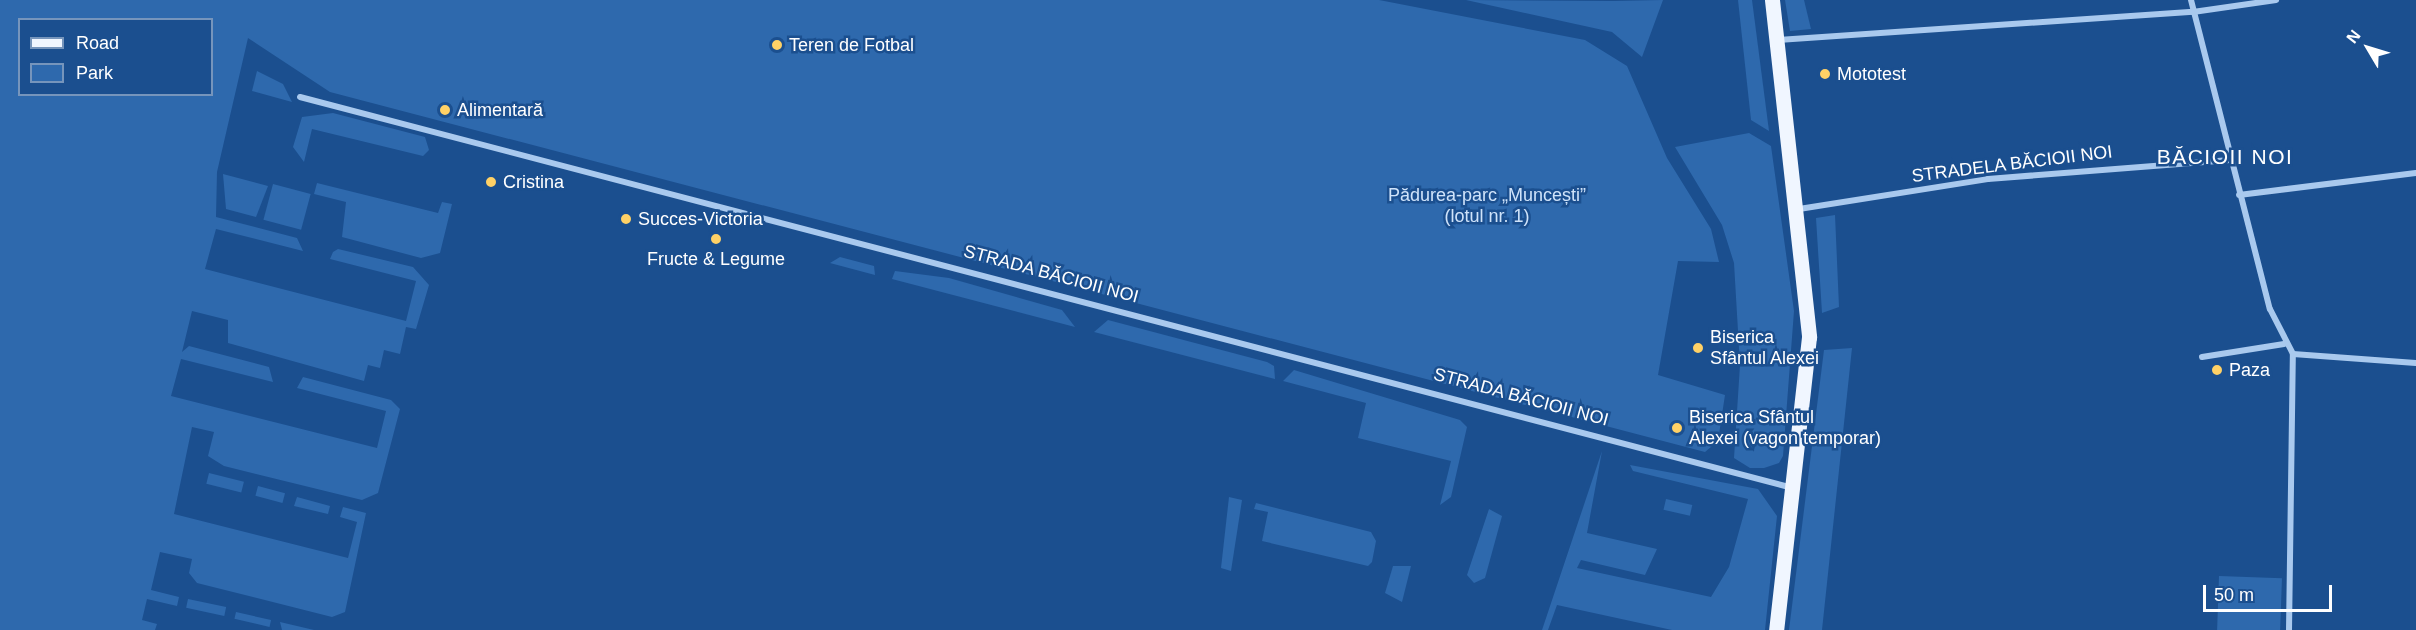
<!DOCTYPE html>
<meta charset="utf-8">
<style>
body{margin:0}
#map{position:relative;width:2416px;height:630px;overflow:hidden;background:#1b4f8f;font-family:Arial,sans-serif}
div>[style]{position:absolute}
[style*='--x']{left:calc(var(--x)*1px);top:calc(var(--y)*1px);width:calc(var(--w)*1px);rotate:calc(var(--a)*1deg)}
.green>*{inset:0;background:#2e69ad;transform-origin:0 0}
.minor>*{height:6px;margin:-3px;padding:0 3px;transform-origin:3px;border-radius:3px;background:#a9c9ee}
.primary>*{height:15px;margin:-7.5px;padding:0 7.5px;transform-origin:7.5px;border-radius:7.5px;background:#f0f6ff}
.dots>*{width:16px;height:16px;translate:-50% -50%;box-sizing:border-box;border:3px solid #1b4f8f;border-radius:50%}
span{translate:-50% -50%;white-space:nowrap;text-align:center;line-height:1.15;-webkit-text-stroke:5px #1b4f8f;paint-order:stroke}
.poi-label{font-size:18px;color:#fff}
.left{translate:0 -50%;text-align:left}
.street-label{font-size:18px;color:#fff}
.park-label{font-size:18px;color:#cfe3fa}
.quarter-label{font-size:21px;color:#fff;letter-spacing:1.5px}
.legend{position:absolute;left:18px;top:18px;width:195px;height:78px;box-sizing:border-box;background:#1b4f8f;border:2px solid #7695bc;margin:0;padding:8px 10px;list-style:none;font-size:18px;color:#fff}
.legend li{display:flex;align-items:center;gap:12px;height:30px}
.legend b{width:30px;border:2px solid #7695bc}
.north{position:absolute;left:2338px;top:18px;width:60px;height:60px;-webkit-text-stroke:4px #1b4f8f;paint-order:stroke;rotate:308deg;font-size:16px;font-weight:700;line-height:24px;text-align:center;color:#fff}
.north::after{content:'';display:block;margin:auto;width:21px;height:27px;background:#fff;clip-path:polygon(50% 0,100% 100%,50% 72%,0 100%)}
.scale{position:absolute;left:2203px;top:585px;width:129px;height:27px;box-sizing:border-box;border:3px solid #fff;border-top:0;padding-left:8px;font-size:18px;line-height:21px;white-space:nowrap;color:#fff;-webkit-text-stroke:4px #1b4f8f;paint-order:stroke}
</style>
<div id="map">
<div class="green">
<i style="clip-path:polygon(evenodd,0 0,1379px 0,1585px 40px,1627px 66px,1667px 158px,1711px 229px,1719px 262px,1678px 261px,1658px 375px,1725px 395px,1718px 441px,1705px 452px,330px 92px,248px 38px,217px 172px,216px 217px,297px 238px,303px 251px,216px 229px,205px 269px,406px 321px,416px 281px,330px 259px,333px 252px,338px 249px,413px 267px,429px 285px,416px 329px,406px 327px,400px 354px,384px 350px,380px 368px,368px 365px,364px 381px,228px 343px,228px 320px,192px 311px,182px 352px,189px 346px,269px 367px,273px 382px,181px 359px,171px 396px,377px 448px,386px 411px,297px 388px,303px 377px,391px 400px,400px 409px,378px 493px,362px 500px,224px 466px,208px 456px,214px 432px,192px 427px,174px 514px,348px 558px,357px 522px,340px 517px,343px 507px,366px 513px,345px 612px,332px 617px,197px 583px,189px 573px,192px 559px,160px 552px,151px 590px,179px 597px,177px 606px,147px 599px,142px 620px,157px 624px,155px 630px,0 630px,0 0,20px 20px,212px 20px,212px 94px,20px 94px,20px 20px)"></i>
<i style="clip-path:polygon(1466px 0,1613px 1px,1663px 0,1642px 57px,1612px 32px)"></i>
<i style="clip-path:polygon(1738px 0,1752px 0,1769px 131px,1751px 120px)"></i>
<i style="clip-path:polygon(1785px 0,1804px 0,1811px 29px,1790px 31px)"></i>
<i style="clip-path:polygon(257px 71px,283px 84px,292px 102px,252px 91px)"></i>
<i style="clip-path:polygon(333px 113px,425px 137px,429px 150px,423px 156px,312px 129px,304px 162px,293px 147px,302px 117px)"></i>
<i style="clip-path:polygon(1749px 133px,1771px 146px,1794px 311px,1783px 456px,1779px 463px,1764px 468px,1750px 468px,1734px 458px,1740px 365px,1734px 263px,1722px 225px,1675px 147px)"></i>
<i style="clip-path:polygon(223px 174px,268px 186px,256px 217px,226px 209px)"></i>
<i style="clip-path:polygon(317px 183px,438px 213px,442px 202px,452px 204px,440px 253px,421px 258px,342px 237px,346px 202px,314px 194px)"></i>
<i style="left:273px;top:184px;width:39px;height:37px;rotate:15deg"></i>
<i style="clip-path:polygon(1835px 215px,1839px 307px,1822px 313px,1816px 218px)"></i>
<i style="clip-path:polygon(840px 257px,874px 266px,875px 275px,830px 263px)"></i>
<i style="clip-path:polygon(895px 271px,949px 278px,1062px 310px,1075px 327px,892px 279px)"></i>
<i style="clip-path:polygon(1108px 320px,1267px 362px,1274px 366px,1275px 379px,1094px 332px)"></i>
<i style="clip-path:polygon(1852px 348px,1822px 630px,1789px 630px,1824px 350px)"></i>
<i style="clip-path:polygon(1294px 370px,1460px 420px,1467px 427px,1451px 497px,1440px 505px,1451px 461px,1358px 438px,1366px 403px,1283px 381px)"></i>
<i style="clip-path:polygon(1602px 451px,1587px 533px,1657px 549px,1645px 575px,1581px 560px,1577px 568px,1711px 597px,1729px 567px,1748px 499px,1633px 471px,1630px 465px,1758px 489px,1777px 516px,1765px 630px,1672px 630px,1557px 605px,1548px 630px,1542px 630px)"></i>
<i style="left:209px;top:473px;width:36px;height:11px;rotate:14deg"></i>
<i style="left:258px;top:486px;width:28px;height:10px;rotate:15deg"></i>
<i style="clip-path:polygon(297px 497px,330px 506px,328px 514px,294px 506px)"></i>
<i style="clip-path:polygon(1229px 497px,1242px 500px,1231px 571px,1221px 568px)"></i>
<i style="left:1666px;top:499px;width:27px;height:11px;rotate:13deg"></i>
<i style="clip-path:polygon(1256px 503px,1371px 532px,1376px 541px,1372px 562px,1368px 566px,1262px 541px,1268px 512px,1254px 509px)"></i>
<i style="clip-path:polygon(1489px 509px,1502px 516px,1485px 578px,1474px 583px,1467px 575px)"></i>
<i style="clip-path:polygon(1393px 566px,1411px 566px,1402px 602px,1385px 593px)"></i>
<i style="left:2219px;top:576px;width:63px;height:54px;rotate:2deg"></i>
<i style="left:188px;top:599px;width:39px;height:9px;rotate:12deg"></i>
<i style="left:236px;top:612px;width:36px;height:7px;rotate:13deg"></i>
<i style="clip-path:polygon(280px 622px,314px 630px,282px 630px)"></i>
</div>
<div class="minor">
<i style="--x:2191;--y:0;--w:319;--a:75.7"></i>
<i style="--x:2270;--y:309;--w:51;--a:62.9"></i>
<i style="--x:1778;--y:40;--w:416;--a:-3.9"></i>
<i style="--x:2193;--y:12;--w:84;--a:-8.2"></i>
<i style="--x:300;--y:97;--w:1542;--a:14.68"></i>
<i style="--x:2239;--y:195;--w:178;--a:-7.1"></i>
<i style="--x:1799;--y:209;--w:191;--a:-9"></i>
<i style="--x:1988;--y:179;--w:243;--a:-4.5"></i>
<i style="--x:2293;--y:354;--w:123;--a:4.2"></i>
<i style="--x:2202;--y:357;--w:83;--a:-9"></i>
<i style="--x:2289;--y:630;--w:276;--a:-89.2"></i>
</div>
<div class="primary">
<i style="--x:1772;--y:0;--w:339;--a:83.7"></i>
<i style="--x:1809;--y:337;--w:295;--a:96.4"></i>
</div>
<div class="dots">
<i style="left:777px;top:45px;background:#ffd166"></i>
<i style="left:1825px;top:74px;background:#ffd166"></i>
<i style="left:445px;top:110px;background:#ffd166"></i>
<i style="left:491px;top:182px;background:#ffd166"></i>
<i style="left:626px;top:219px;background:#ffd166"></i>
<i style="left:716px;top:239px;background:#ffd166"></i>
<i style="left:1698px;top:348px;background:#ffd166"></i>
<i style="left:2217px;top:370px;background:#ffd166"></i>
<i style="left:1677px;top:428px;background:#ffd166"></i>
</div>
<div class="poi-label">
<span class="left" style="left:789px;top:45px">Teren de Fotbal</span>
<span class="left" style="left:1837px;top:74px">Mototest</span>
<span class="left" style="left:457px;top:110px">Alimentară</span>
<span class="left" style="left:503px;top:182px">Cristina</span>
<span class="left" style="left:638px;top:219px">Succes-Victoria</span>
<span style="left:716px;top:259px">Fructe &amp; Legume</span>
<span class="left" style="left:1710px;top:348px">Biserica<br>Sfântul Alexei</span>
<span class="left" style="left:2229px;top:370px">Paza</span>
<span class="left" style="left:1689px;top:428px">Biserica Sfântul<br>Alexei (vagon temporar)</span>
</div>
<div class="street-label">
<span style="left:2012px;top:164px;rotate:-7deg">STRADELA BĂCIOII NOI</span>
<span style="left:1051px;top:274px;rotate:15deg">STRADA BĂCIOII NOI</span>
<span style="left:1521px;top:397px;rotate:15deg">STRADA BĂCIOII NOI</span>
</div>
<div class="park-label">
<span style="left:1487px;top:206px">Pădurea-parc „Muncești”<br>(lotul nr. 1)</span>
</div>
<div class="quarter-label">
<span style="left:2225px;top:157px">BĂCIOII NOI</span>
</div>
<ul class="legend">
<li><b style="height:8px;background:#f0f6ff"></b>Road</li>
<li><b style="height:16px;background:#2e69ad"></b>Park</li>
</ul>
<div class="north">N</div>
<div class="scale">50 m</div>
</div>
